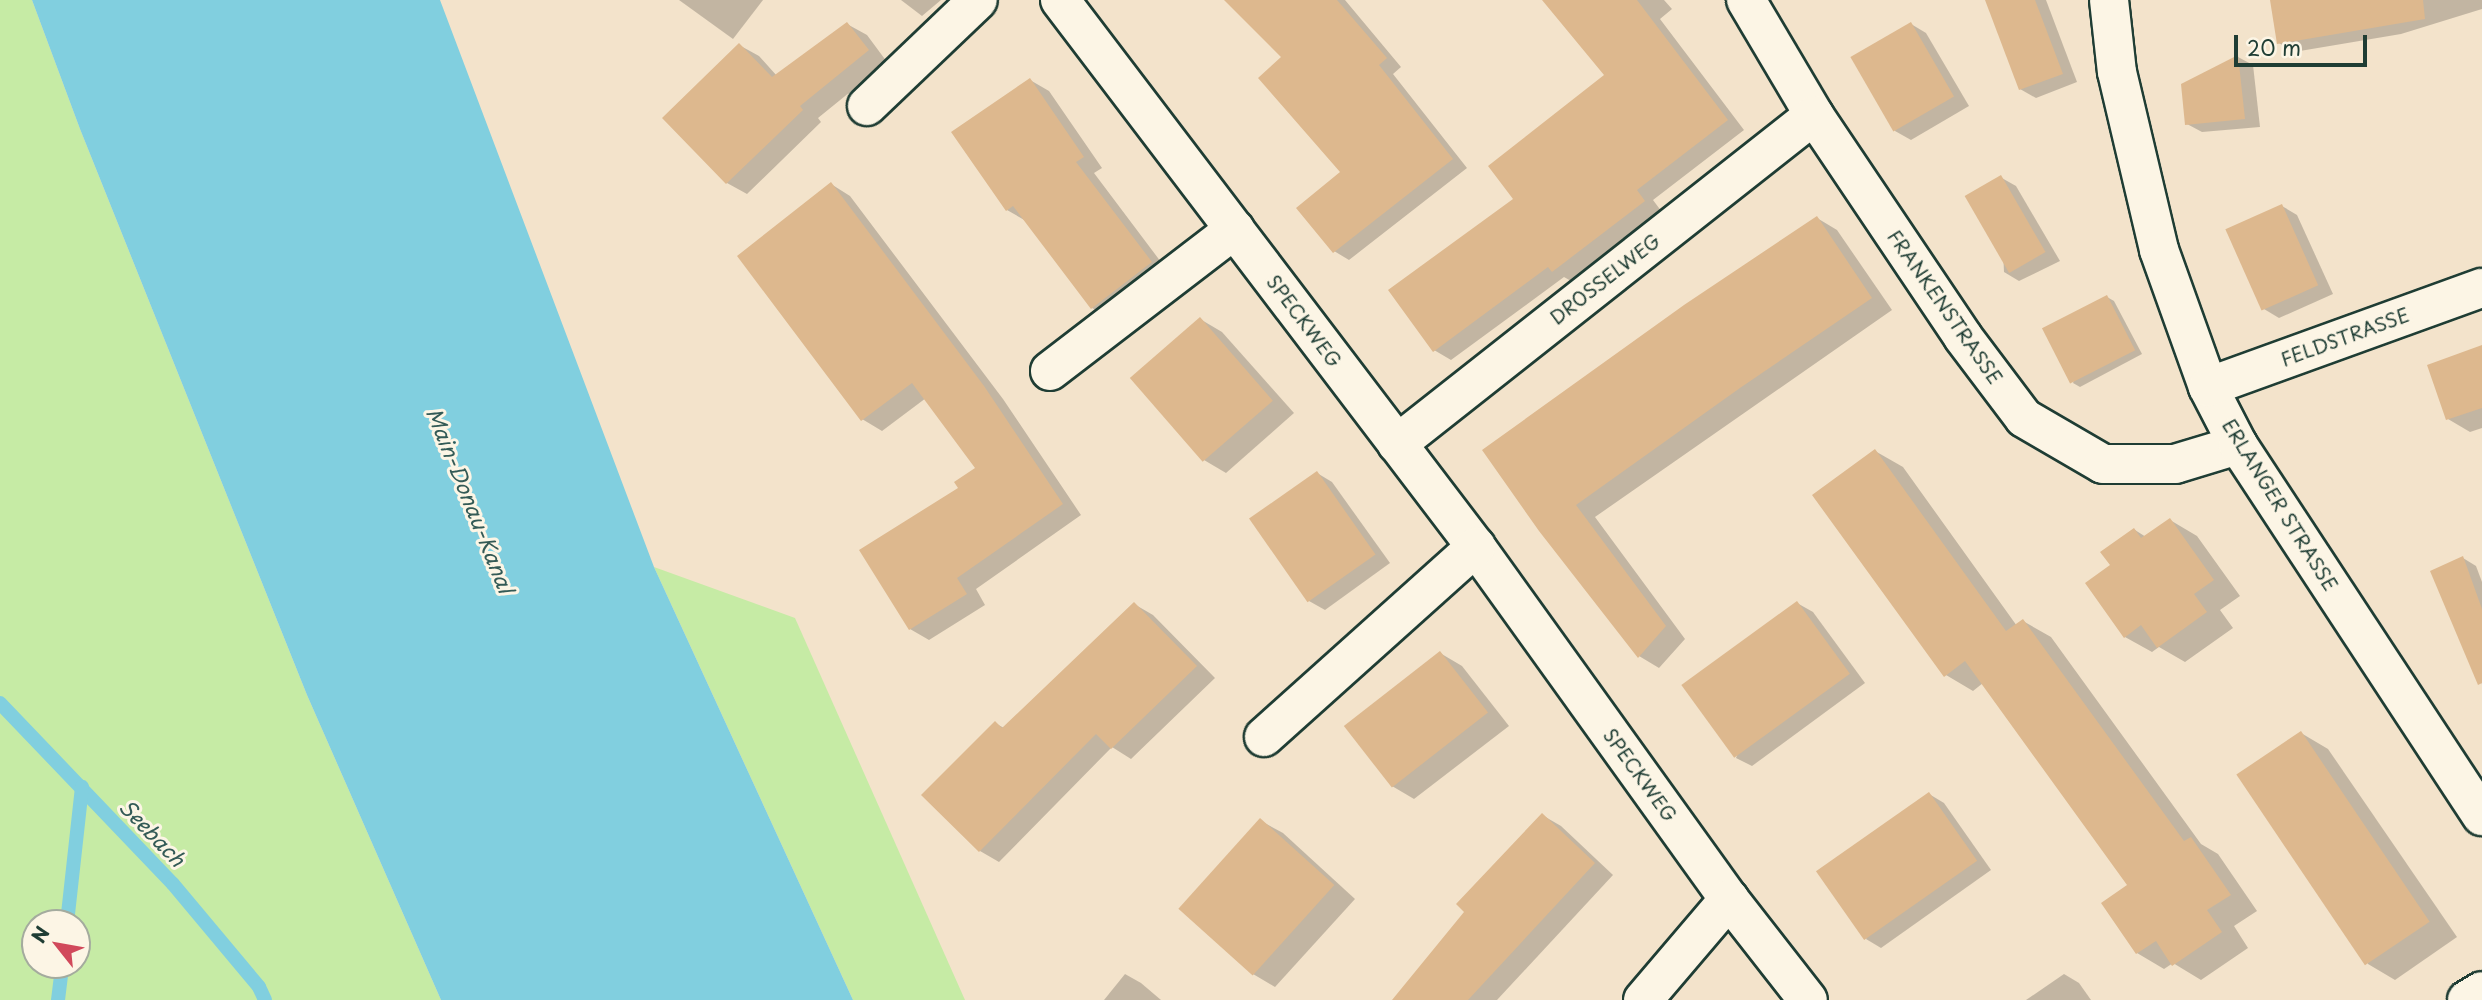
<!DOCTYPE html>
<style>
body{margin:0}
#map{position:relative;width:2482px;height:1000px;overflow:hidden;background:#f3e3cb;font-family:"Playpen Sans",sans-serif}
div>[style]{position:absolute}
[style*='--x']{left:calc(var(--x)*1px);top:calc(var(--y)*1px);width:calc(var(--w)*1px);rotate:calc(var(--a)*1deg)}
.green>*{inset:0;background:#c6eba5}
.water>*{inset:0;background:#81cfdf}
.shadow>*{inset:0;background:#0003}
.stream>*{height:14px;margin:-7px;padding:0 7px;transform-origin:7px;border-radius:7px;background:#81cfdf}
.building>*{inset:0;background:#ddb88e;transform-origin:0 0}
.roads{filter:drop-shadow(2px 0 #1f3d34) drop-shadow(-2px 0 #1f3d34) drop-shadow(0 2px #1f3d34) drop-shadow(0 -2px #1f3d34)}
.minor>*{height:38px;margin:-19px;padding:0 19px;transform-origin:19px;border-radius:19px;background:#fcf5e5}
span{translate:-50% -50%;white-space:nowrap;text-align:center;line-height:1.15;-webkit-text-stroke:6px #fcf5e5;paint-order:stroke}
.street-label{font-size:19px;color:#1f3d34}
.water-label{font-size:21px;color:#335a56;font-style:italic}
.north{position:absolute;left:21px;top:909px;width:70px;height:70px;box-sizing:border-box;background:#fcf5e5;border:2px solid #a4ab9e;border-radius:50%;rotate:301deg;font-size:19px;font-weight:700;line-height:28px;text-align:center;color:#1f3d34}
.north::after{content:'';display:block;margin:auto;width:24px;height:32px;background:#d1495b;clip-path:polygon(50% 0,100% 100%,50% 72%,0 100%)}
.scale{position:absolute;left:2234px;top:35px;width:133px;height:32px;box-sizing:border-box;border:4px solid #1f3d34;border-top:0;padding-left:9px;font-size:21px;line-height:24px;white-space:nowrap;color:#1f3d34;-webkit-text-stroke:5px #fcf5e5;paint-order:stroke}
</style>
<div id="map">
<div class="green">
<i style="clip-path:polygon(evenodd,0 0,32px 0,80px 129px,307px 695px,441px 1000px,0 1000px,0 0,35px 923px,77px 923px,77px 965px,35px 965px,35px 923px)"></i>
<i style="clip-path:polygon(654px 567px,795px 618px,965px 1000px,853px 1000px)"></i>
</div>
<div class="water">
<i style="clip-path:polygon(32px 0,440px 0,654px 567px,853px 1000px,441px 1000px,307px 695px,80px 129px)"></i>
</div>
<div class="shadow">
<i style="clip-path:polygon(679px 0,763px 0,733px 39px)"></i>
<i style="clip-path:polygon(901px 0,941px 0,922px 16px)"></i>
<i style="clip-path:polygon(1226px 0,1345px 0,1401px 67px,1393px 74px,1467px 168px,1349px 260px,1334px 251px,1342px 172px,1284px 57px)"></i>
<i style="clip-path:polygon(1544px 0,1664px 0,1672px 9px,1660px 19px,1744px 130px,1653px 200px,1662px 212px,1571px 281px,1564px 277px,1451px 360px,1434px 350px,1515px 199px,1607px 75px)"></i>
<i style="clip-path:polygon(1987px 0,2046px 0,2077px 82px,2036px 98px,2020px 89px)"></i>
<i style="clip-path:polygon(2271px 0,2482px 0,2482px 9px,2401px 34px,2294px 52px,2279px 43px)"></i>
<i style="clip-path:polygon(847px 24px,867px 35px,887px 62px,818px 118px,821px 122px,747px 194px,727px 183px,665px 118px,739px 45px,759px 56px,777px 76px)"></i>
<i style="clip-path:polygon(1911px 24px,1926px 33px,1969px 106px,1911px 140px,1895px 131px)"></i>
<i style="clip-path:polygon(2238px 57px,2253px 65px,2260px 127px,2202px 132px,2187px 124px,2183px 85px)"></i>
<i style="clip-path:polygon(1030px 80px,1049px 91px,1102px 168px,1094px 173px,1170px 274px,1112px 319px,1092px 308px,1026px 221px,1007px 210px)"></i>
<i style="clip-path:polygon(2000px 177px,2016px 186px,2060px 261px,2019px 281px,2004px 272px)"></i>
<i style="clip-path:polygon(831px 184px,850px 196px,1003px 399px,1081px 515px,976px 589px,985px 605px,929px 640px,910px 629px,960px 488px,977px 469px,926px 398px,882px 431px,862px 419px)"></i>
<i style="clip-path:polygon(2282px 206px,2297px 215px,2333px 294px,2279px 318px,2264px 309px,2230px 233px)"></i>
<i style="clip-path:polygon(1817px 218px,1837px 230px,1892px 310px,1595px 517px,1685px 639px,1659px 668px,1639px 656px,1540px 530px)"></i>
<i style="clip-path:polygon(2107px 297px,2114px 301px,2142px 354px,2080px 387px,2073px 383px)"></i>
<i style="clip-path:polygon(1200px 319px,1222px 332px,1294px 413px,1226px 473px,1204px 460px)"></i>
<i style="clip-path:polygon(2482px 347px,2482px 428px,2470px 432px,2448px 419px)"></i>
<i style="clip-path:polygon(1875px 451px,1903px 467px,2017px 626px,2023px 621px,2051px 637px,2201px 844px,2218px 854px,2257px 911px,2234px 926px,2248px 948px,2201px 980px,2173px 963px,2164px 969px,2137px 953px,2129px 885px,1983px 683px,1973px 691px,1946px 675px)"></i>
<i style="clip-path:polygon(1317px 473px,1332px 482px,1390px 563px,1325px 610px,1309px 601px)"></i>
<i style="clip-path:polygon(2170px 520px,2197px 536px,2240px 596px,2220px 610px,2233px 628px,2185px 662px,2159px 647px,2152px 652px,2125px 637px,2112px 566px,2135px 530px,2146px 537px)"></i>
<i style="clip-path:polygon(2463px 558px,2476px 566px,2482px 582px,2482px 685px)"></i>
<i style="clip-path:polygon(1797px 603px,1813px 612px,1865px 683px,1752px 766px,1736px 758px)"></i>
<i style="clip-path:polygon(1134px 604px,1153px 615px,1215px 678px,1131px 759px,1112px 747px,999px 862px,980px 851px,995px 723px,1004px 728px)"></i>
<i style="clip-path:polygon(1440px 653px,1462px 666px,1509px 726px,1414px 799px,1392px 786px)"></i>
<i style="clip-path:polygon(2301px 733px,2328px 749px,2457px 937px,2395px 980px,2368px 964px)"></i>
<i style="clip-path:polygon(1929px 794px,1944px 803px,1991px 870px,1881px 948px,1866px 939px)"></i>
<i style="clip-path:polygon(1542px 815px,1561px 826px,1613px 875px,1497px 1000px,1395px 1000px)"></i>
<i style="clip-path:polygon(1261px 821px,1283px 833px,1355px 899px,1275px 987px,1253px 974px)"></i>
<i style="clip-path:polygon(1125px 974px,1141px 983px,1161px 1000px,1104px 1000px)"></i>
<i style="clip-path:polygon(2064px 974px,2079px 983px,2091px 1000px,2026px 1000px)"></i>
</div>
<div class="stream">
<i style="--x:0;--y:703;--w:250;--a:46.3"></i>
<i style="--x:173;--y:884;--w:134;--a:50.1"></i>
<i style="--x:259;--y:987;--w:14;--a:65"></i>
<i style="--x:67;--y:923;--w:137;--a:-83.7"></i>
<i style="--x:58;--y:1000;--w:35;--a:-83"></i>
</div>
<div class="building">
<i style="clip-path:polygon(1224px 0,1337px 0,1387px 58px,1379px 65px,1453px 159px,1333px 253px,1296px 208px,1340px 172px,1258px 78px,1281px 57px)"></i>
<i style="clip-path:polygon(1542px 0,1637px 0,1728px 120px,1637px 190px,1645px 201px,1552px 272px,1548px 267px,1433px 352px,1388px 290px,1513px 199px,1488px 166px,1604px 75px)"></i>
<i style="clip-path:polygon(1985px 0,2035px 0,2063px 74px,2019px 90px)"></i>
<i style="clip-path:polygon(2270px 0,2423px 0,2425px 19px,2277px 44px)"></i>
<i style="clip-path:polygon(847px 22px,869px 50px,800px 106px,803px 110px,726px 184px,662px 118px,739px 43px,772px 77px)"></i>
<i style="left:1911px;top:22px;width:86px;height:70px;rotate:60deg"></i>
<i style="clip-path:polygon(2238px 55px,2245px 119px,2185px 125px,2181px 84px)"></i>
<i style="clip-path:polygon(1030px 78px,1084px 157px,1076px 162px,1152px 262px,1091px 309px,1013px 206px,1006px 211px,951px 132px)"></i>
<i style="left:2001px;top:175px;width:89px;height:42px;rotate:60deg"></i>
<i style="clip-path:polygon(831px 182px,984px 386px,1063px 504px,957px 578px,967px 594px,909px 630px,859px 550px,958px 488px,954px 482px,975px 468px,912px 383px,861px 421px,737px 256px)"></i>
<i style="left:2282px;top:204px;width:89px;height:62px;rotate:66deg"></i>
<i style="clip-path:polygon(1817px 216px,1872px 298px,1740px 388px,1576px 505px,1666px 626px,1638px 658px,1539px 531px,1482px 450px,1684px 305px)"></i>
<i style="left:2107px;top:295px;width:62px;height:73px;rotate:63deg"></i>
<i style="left:1200px;top:317px;width:111px;height:93px;rotate:49deg"></i>
<i style="clip-path:polygon(2482px 345px,2482px 408px,2446px 420px,2427px 365px)"></i>
<i style="clip-path:polygon(1875px 449px,2006px 631px,2023px 619px,2184px 841px,2191px 837px,2231px 895px,2207px 910px,2222px 932px,2172px 966px,2156px 941px,2136px 954px,2101px 903px,2127px 885px,1965px 661px,1944px 677px,1812px 495px)"></i>
<i style="left:1317px;top:471px;width:102px;height:83px;rotate:55deg"></i>
<i style="clip-path:polygon(2170px 518px,2214px 580px,2194px 594px,2207px 612px,2157px 648px,2141px 625px,2124px 638px,2085px 583px,2110px 565px,2100px 552px,2134px 528px,2141px 538px)"></i>
<i style="clip-path:polygon(2463px 556px,2482px 609px,2482px 683px,2478px 685px,2430px 571px)"></i>
<i style="left:1797px;top:601px;width:90px;height:143px;rotate:54deg"></i>
<i style="clip-path:polygon(1134px 602px,1197px 666px,1111px 749px,1096px 734px,979px 852px,921px 795px,995px 721px,1002px 728px)"></i>
<i style="left:1440px;top:651px;width:78px;height:122px;rotate:52deg"></i>
<i style="left:2301px;top:731px;width:230px;height:78px;rotate:56deg"></i>
<i style="left:1929px;top:792px;width:84px;height:138px;rotate:55deg"></i>
<i style="clip-path:polygon(1542px 813px,1595px 863px,1468px 1000px,1392px 1000px,1464px 912px,1456px 904px)"></i>
<i style="left:1260px;top:818px;width:100px;height:122px;rotate:42deg"></i>
</div>
<div class="roads">
<div class="minor">
<i style="--x:1060;--y:0;--w:687;--a:52.75"></i>
<i style="--x:1476;--y:547;--w:433;--a:54.3"></i>
<i style="--x:1729;--y:899;--w:128;--a:52"></i>
<i style="--x:1746;--y:0;--w:134;--a:59.4"></i>
<i style="--x:1814;--y:115;--w:267;--a:56.1"></i>
<i style="--x:1963;--y:337;--w:101;--a:53"></i>
<i style="--x:2024;--y:418;--w:91;--a:30.2"></i>
<i style="--x:2103;--y:464;--w:72;--a:0"></i>
<i style="--x:2175;--y:464;--w:66;--a:-16.8"></i>
<i style="--x:2109;--y:0;--w:72;--a:83.7"></i>
<i style="--x:2117;--y:72;--w:183;--a:76.7"></i>
<i style="--x:2159;--y:250;--w:145;--a:70.3"></i>
<i style="--x:2208;--y:387;--w:65;--a:62.7"></i>
<i style="--x:2238;--y:445;--w:444;--a:56.7"></i>
<i style="--x:867;--y:106;--w:153;--a:-43.7"></i>
<i style="--x:1050;--y:371;--w:233;--a:-37.5"></i>
<i style="--x:2208;--y:387;--w:291;--a:-19.9"></i>
<i style="--x:1397;--y:444;--w:531;--a:-38.27"></i>
<i style="--x:1264;--y:737;--w:285;--a:-41.9"></i>
<i style="--x:1643;--y:1000;--w:133;--a:-49.6"></i>
<i style="--x:2467;--y:1000;--w:17;--a:-31"></i>
</div>
</div>
<div class="street-label">
<span style="left:1605px;top:279px;rotate:-38deg">DROSSELWEG</span>
<span style="left:1945px;top:307px;rotate:55deg">FRANKENSTRASSE</span>
<span style="left:1304px;top:321px;rotate:53deg">SPECKWEG</span>
<span style="left:2345px;top:337px;rotate:-20deg">FELDSTRASSE</span>
<span style="left:2280px;top:505px;rotate:58deg">ERLANGER STRASSE</span>
<span style="left:1640px;top:775px;rotate:54deg">SPECKWEG</span>
</div>
<div class="water-label">
<span style="left:471px;top:500px;rotate:68deg">Main-Donau-Kanal</span>
<span style="left:153px;top:832px;rotate:46deg">Seebach</span>
</div>
<div class="north">N</div>
<div class="scale">20 m</div>
</div>
